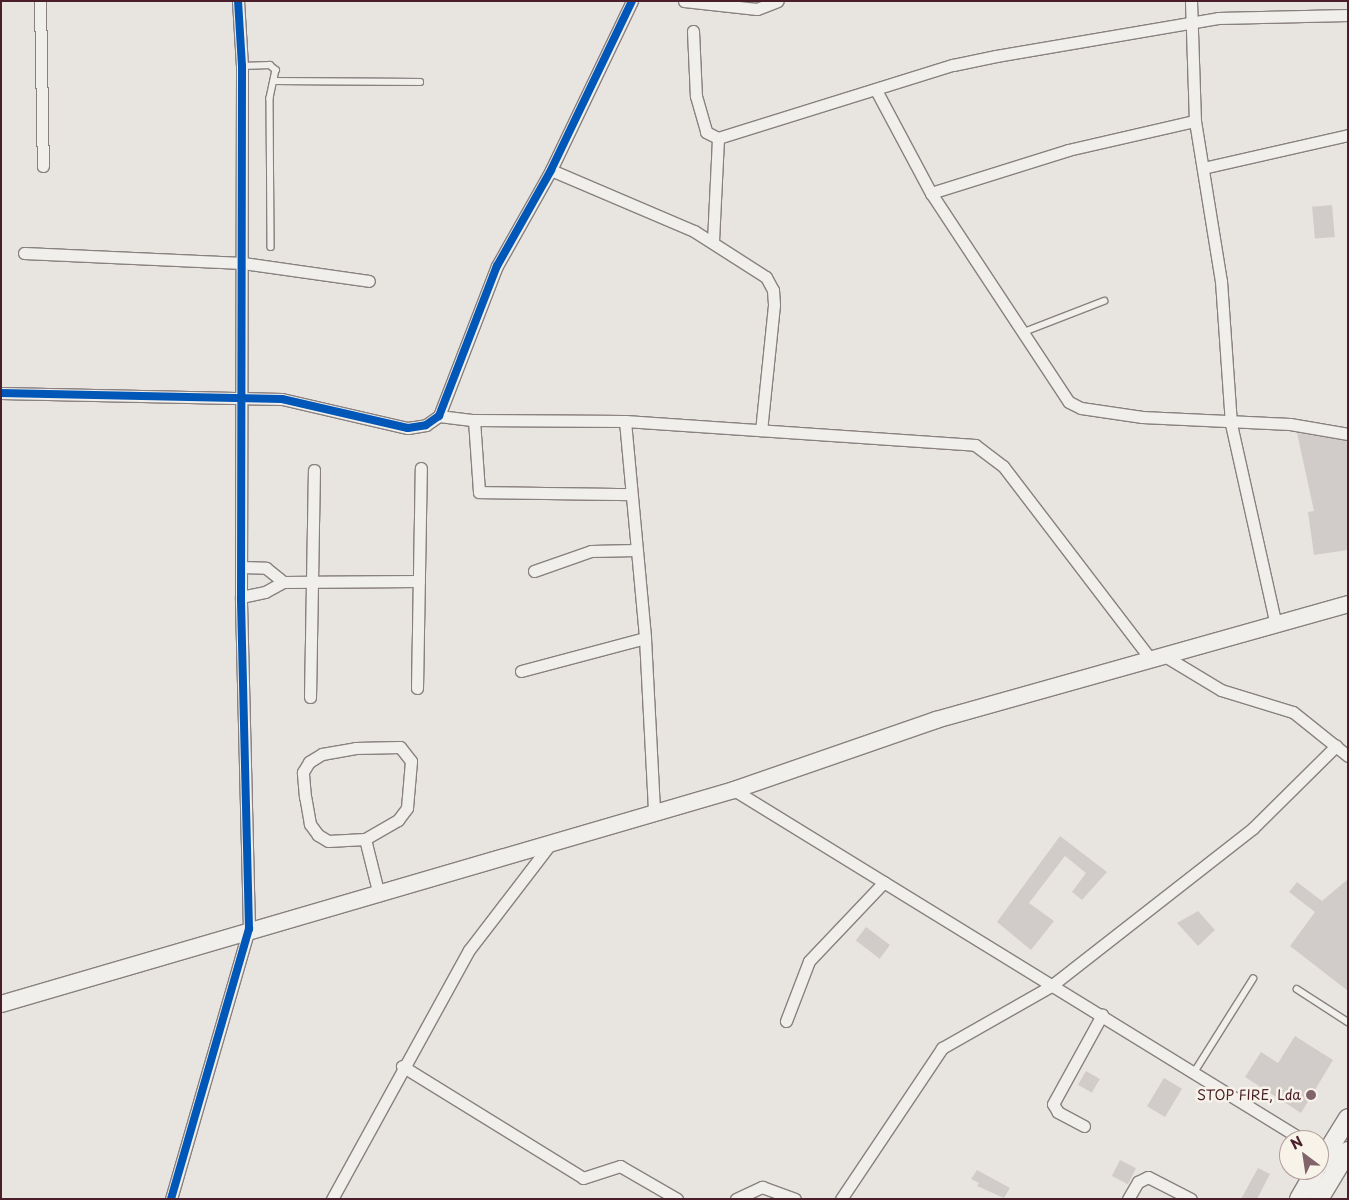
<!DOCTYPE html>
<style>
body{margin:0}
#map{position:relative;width:1349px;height:1200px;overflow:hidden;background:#e8e5e0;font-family:"Playpen Sans",sans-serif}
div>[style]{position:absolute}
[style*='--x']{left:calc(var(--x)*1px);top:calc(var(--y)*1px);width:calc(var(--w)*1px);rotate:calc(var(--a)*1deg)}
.building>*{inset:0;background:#d1ccc9;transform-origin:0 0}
.roads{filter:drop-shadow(1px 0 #898080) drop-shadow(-1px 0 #898080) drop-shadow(0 1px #898080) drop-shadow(0 -1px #898080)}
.lane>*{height:5.5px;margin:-2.75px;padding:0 2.75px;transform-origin:2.75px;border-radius:2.75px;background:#f0efeb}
.street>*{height:11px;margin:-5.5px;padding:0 5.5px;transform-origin:5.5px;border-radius:5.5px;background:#f0efeb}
.secondary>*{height:16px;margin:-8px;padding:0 8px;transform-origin:8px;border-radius:8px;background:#f0efeb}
.primary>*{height:18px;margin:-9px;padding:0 9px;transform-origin:9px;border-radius:9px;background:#f0efeb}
.cycleway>*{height:8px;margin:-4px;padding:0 4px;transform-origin:4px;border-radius:4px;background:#0057b8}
.dots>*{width:14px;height:14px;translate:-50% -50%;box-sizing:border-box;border:2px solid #f7f3e8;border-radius:50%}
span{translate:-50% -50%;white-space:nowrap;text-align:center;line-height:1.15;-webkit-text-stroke:5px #f7f3e8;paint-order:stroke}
.poi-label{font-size:14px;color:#4a1f2b}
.right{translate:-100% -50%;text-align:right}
.frame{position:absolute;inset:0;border:2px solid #4a1f2b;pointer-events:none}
.north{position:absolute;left:1279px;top:1130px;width:50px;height:50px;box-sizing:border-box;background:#f7f3e8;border:1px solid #b29e9c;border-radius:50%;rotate:329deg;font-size:14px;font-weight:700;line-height:20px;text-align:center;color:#4a1f2b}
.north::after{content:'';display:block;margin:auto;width:18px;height:22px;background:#81646a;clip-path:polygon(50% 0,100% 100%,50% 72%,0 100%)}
</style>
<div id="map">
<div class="building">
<i style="left:1332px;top:205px;width:32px;height:20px;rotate:85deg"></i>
<i style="clip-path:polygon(1297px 433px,1348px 441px,1348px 550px,1314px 555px,1308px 512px,1314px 511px)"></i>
<i style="clip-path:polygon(1060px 836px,1107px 872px,1082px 900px,1072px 892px,1086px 873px,1065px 856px,1029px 903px,1054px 921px,1031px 950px,997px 922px)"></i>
<i style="clip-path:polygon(1348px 879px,1348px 991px,1290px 946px,1315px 912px,1289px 892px,1297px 882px,1322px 901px)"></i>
<i style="clip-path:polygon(1198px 911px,1215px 930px,1198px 946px,1177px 923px)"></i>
<i style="left:866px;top:927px;width:30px;height:17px;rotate:37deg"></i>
<i style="clip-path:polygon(1295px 1036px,1333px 1060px,1301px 1113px,1245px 1077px,1261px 1052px,1278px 1063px)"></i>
<i style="left:1086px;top:1071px;width:16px;height:16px;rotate:30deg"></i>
<i style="left:1164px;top:1078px;width:21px;height:33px;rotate:31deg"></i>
<i style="left:1120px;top:1160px;width:18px;height:18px;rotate:27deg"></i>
<i style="clip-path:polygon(1258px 1168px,1270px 1174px,1257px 1199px,1241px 1199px)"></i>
<i style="clip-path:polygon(977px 1170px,1010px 1188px,1004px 1198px,977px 1186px,979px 1183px,971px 1179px)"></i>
</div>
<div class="roads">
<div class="lane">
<i style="--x:242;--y:66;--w:28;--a:-2"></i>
<i style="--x:270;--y:65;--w:8;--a:40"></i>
<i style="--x:276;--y:70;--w:29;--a:102"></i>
<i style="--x:270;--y:98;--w:149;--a:89.6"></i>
<i style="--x:276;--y:81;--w:144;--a:0.4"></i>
<i style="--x:1024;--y:332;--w:86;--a:-21.2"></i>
<i style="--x:1297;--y:989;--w:61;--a:32.9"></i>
<i style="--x:1195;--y:1071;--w:109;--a:-57.8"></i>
</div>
<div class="street">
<i style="--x:40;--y:1;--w:165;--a:89"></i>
<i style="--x:684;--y:1;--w:73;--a:6.3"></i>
<i style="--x:757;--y:9;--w:22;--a:-21"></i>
<i style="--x:1191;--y:1;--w:120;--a:88.1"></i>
<i style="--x:1195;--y:121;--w:162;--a:80.8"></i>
<i style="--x:1221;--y:281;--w:143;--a:86"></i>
<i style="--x:1231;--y:424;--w:206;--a:77.4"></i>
<i style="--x:693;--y:31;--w:65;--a:87.4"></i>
<i style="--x:696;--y:96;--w:37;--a:74"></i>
<i style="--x:706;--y:132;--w:13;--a:27"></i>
<i style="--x:718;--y:138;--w:246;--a:-17.3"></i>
<i style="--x:953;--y:65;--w:44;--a:-11.8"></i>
<i style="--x:996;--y:56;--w:225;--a:-9.7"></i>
<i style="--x:1218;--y:18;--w:130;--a:-1.3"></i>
<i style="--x:877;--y:92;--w:115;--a:61.9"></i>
<i style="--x:931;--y:193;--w:250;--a:56.6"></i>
<i style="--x:1069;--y:402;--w:13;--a:27"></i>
<i style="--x:1081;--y:408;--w:62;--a:8.4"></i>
<i style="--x:1142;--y:417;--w:148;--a:2.7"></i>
<i style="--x:1290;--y:424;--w:59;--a:9.8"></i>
<i style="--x:1203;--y:168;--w:149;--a:-12.8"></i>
<i style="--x:551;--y:170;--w:155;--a:23.1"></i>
<i style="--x:694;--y:231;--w:85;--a:32.6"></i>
<i style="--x:766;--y:277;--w:15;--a:62"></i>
<i style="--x:773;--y:290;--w:15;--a:86"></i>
<i style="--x:774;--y:305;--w:126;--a:95.9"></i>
<i style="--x:931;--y:193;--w:144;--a:-17.4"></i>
<i style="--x:1068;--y:150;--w:130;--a:-12.9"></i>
<i style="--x:713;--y:241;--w:103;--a:-87.2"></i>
<i style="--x:24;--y:253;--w:219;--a:2.6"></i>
<i style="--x:243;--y:263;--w:127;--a:8.1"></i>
<i style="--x:1;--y:393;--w:281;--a:1.2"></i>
<i style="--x:282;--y:399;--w:129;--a:13"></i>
<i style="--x:408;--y:428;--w:18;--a:-9"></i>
<i style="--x:426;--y:425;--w:16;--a:-35"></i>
<i style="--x:439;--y:416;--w:161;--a:-68.9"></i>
<i style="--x:497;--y:266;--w:110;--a:-60.6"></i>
<i style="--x:551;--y:170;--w:187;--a:-64.4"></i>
<i style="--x:439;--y:416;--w:35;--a:7"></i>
<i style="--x:474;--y:420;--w:151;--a:0.4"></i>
<i style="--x:625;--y:421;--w:351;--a:3.9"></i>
<i style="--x:975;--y:445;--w:35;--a:37"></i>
<i style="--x:1003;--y:466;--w:245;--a:52.6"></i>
<i style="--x:474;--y:420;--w:72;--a:86"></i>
<i style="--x:479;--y:492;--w:151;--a:0.8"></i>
<i style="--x:625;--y:421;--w:218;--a:84.7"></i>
<i style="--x:645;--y:638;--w:173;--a:87"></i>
<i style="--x:242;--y:567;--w:24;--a:2"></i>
<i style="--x:266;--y:568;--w:22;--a:39"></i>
<i style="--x:534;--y:571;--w:60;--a:-19.3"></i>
<i style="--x:591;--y:551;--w:45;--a:-1.3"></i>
<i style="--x:241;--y:597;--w:25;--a:-12"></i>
<i style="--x:265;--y:592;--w:21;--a:-29"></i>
<i style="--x:283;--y:582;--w:136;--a:-0.4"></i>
<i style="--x:1168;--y:658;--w:62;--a:31.1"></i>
<i style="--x:1221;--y:690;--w:75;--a:17"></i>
<i style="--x:1293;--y:712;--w:70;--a:38.7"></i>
<i style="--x:521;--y:671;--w:128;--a:-14.9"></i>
<i style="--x:417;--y:688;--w:220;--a:-89"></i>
<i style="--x:310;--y:697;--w:227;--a:-89"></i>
<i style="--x:400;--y:747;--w:18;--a:52"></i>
<i style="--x:411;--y:761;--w:47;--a:94.9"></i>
<i style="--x:407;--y:808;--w:15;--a:127"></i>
<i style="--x:398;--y:820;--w:38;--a:150"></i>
<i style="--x:365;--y:839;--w:37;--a:177"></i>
<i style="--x:328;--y:841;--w:12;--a:-149"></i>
<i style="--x:318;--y:835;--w:14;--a:-126"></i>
<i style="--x:310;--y:824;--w:27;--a:-100"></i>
<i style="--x:305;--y:797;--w:25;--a:-95"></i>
<i style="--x:303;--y:772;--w:12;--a:-59"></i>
<i style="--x:309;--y:762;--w:15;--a:-32"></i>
<i style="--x:322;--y:754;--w:34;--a:-10"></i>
<i style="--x:355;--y:748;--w:45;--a:-1.3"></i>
<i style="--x:734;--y:790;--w:668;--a:31.6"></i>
<i style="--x:365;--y:839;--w:58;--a:76"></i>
<i style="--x:786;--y:1021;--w:64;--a:-69"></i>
<i style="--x:809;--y:961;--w:109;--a:-46.5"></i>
<i style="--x:402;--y:1066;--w:213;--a:31.7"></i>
<i style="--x:583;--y:1178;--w:39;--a:-18"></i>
<i style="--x:620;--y:1166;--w:66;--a:30.1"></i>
<i style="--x:1084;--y:1126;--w:30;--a:-152"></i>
<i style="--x:1058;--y:1112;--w:9;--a:-122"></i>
<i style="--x:1053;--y:1104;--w:102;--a:-61.2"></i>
<i style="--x:171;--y:1199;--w:281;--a:-73.9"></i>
<i style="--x:249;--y:929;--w:332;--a:-91.4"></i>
<i style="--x:241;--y:597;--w:531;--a:-89.89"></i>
<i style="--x:242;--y:66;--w:65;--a:-93.5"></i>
<i style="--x:332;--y:1199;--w:284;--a:-61.2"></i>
<i style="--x:469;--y:950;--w:135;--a:-52.5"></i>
<i style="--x:736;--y:1199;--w:29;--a:-25"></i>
<i style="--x:762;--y:1187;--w:35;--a:20"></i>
<i style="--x:841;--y:1199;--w:182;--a:-56.2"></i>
<i style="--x:942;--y:1048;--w:125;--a:-29.6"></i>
<i style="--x:1051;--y:986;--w:256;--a:-38"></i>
<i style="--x:1253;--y:828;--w:117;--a:-44.7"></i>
<i style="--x:1128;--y:1199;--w:20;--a:-60"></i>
<i style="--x:1138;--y:1182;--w:11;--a:-27"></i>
<i style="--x:1148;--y:1177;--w:48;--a:27.1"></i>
</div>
<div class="secondary">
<i style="--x:1;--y:1004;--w:764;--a:-16.28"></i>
<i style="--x:734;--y:790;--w:214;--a:-19.1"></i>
<i style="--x:936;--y:720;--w:428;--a:-15.7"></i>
</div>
<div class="primary">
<i style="--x:1319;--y:1165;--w:55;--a:-58.3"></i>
<i style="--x:1299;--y:1199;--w:34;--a:-60"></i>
<i style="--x:1319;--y:1199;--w:56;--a:-58.9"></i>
</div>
</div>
<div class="cycleway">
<i style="--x:1;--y:393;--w:281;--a:1.2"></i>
<i style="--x:282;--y:399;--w:129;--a:13"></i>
<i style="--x:408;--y:428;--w:18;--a:-9"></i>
<i style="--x:426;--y:425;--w:16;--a:-35"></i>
<i style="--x:439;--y:416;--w:161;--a:-68.9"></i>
<i style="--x:497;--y:266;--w:110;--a:-60.6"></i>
<i style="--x:551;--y:170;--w:187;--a:-64.4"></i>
<i style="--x:171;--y:1199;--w:281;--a:-73.9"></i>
<i style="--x:249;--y:929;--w:332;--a:-91.4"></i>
<i style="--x:241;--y:597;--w:531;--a:-89.89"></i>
<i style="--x:242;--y:66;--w:65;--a:-93.5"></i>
</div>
<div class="dots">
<i style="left:1311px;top:1095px;background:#81646a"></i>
</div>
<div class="poi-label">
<span class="right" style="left:1301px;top:1095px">STOP FIRE, Lda</span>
</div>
<div class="frame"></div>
<div class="north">N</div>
</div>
